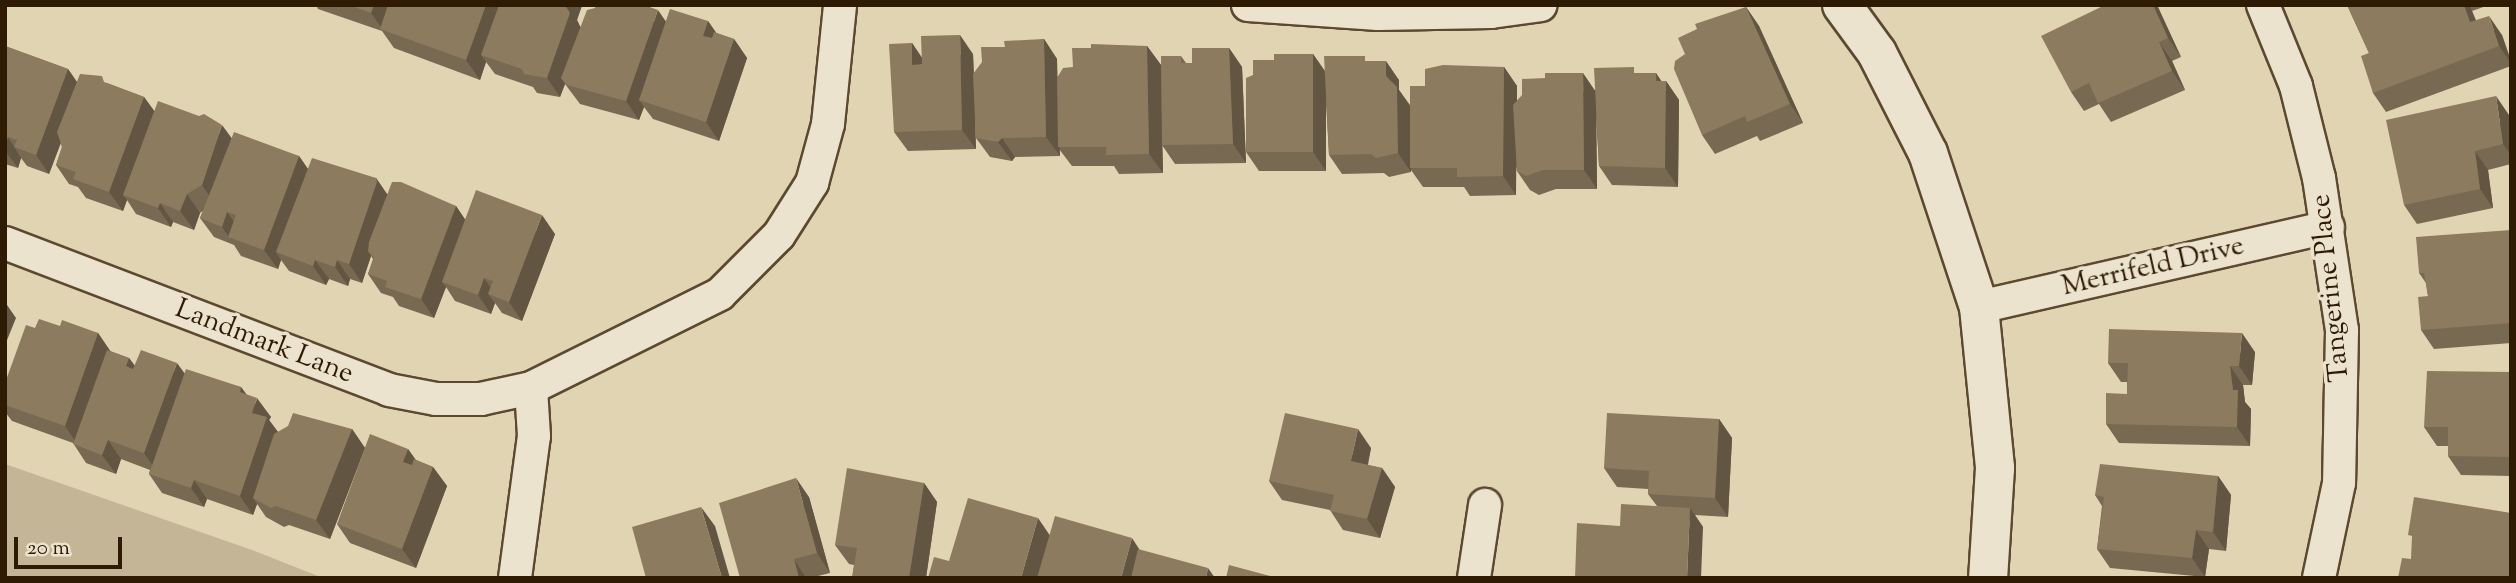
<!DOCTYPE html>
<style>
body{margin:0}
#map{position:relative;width:2516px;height:583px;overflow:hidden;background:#e1d4b3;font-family:"Sorts Mill Goudy",serif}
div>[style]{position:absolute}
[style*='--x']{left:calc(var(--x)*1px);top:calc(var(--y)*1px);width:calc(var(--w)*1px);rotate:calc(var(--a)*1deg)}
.green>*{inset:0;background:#c3b595}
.roads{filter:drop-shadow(2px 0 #5c492f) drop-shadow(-2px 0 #5c492f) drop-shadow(0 2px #5c492f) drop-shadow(0 -2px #5c492f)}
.minor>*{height:32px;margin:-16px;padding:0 16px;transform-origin:16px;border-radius:16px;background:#ece3ce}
.tertiary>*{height:38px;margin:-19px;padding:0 19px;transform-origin:19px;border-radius:19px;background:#ece3ce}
.wall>*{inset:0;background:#786a52}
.shaded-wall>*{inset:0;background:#625642}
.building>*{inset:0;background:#8c7b5f}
span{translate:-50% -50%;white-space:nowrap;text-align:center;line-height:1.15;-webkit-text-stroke:7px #ece3ce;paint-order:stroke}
.street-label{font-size:28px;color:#2f1b03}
.frame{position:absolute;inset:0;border:7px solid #2f1b03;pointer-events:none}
.scale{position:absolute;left:14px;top:537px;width:108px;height:32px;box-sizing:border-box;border:4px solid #2f1b03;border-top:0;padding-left:9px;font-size:21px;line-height:24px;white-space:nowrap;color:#2f1b03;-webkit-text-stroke:5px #ece3ce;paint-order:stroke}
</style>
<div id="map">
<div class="green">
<i style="clip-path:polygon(5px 464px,252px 550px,323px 578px,5px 578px)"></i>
</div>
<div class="roads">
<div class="minor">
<i style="--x:1248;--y:5;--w:130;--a:4"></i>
<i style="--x:1378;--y:14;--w:113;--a:-1"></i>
<i style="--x:1491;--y:12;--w:50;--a:-8"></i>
<i style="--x:2263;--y:5;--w:87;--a:67.8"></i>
<i style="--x:2296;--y:86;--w:95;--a:76"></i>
<i style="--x:2319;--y:178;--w:154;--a:81.4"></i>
<i style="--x:2342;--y:330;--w:153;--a:91.1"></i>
<i style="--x:2339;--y:483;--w:97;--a:101.9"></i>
<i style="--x:5;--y:243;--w:411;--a:20.9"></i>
<i style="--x:389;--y:390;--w:48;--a:10.8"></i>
<i style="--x:436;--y:399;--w:45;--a:0"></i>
<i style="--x:481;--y:399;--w:51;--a:-12.4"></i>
<i style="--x:531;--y:388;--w:211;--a:-26.4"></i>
<i style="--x:720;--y:294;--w:83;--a:-45"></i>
<i style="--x:779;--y:235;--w:62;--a:-57.6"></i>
<i style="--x:812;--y:183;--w:61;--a:-74.8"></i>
<i style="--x:828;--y:124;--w:120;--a:-84.2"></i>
<i style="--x:1979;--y:307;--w:358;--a:-12.9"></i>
<i style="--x:515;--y:578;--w:143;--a:-82.4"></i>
<i style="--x:534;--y:436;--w:48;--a:-93.6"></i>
<i style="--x:1474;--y:578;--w:74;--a:-81.4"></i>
</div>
<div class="tertiary">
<i style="--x:1842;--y:5;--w:59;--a:53.9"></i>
<i style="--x:1877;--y:53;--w:112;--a:63"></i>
<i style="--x:1928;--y:153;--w:162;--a:71.7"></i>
<i style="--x:1979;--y:307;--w:162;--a:84.3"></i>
<i style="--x:1995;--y:468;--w:110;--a:93.6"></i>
</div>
</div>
<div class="wall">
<i style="clip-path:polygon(316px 5px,581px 5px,577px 20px,580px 27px,666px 21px,708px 21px,716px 33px,734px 39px,747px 58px,719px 141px,653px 119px,644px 107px,639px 120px,580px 104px,565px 84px,560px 97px,537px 93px,533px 87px,495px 74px,486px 62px,480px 80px,394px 48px,382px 31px,318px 9px)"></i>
<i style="clip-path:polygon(2157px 5px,2181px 57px,2172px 61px,2185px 90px,2111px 122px,2099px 104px,2084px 111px,2071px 92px)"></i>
<i style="clip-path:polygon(2347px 5px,2489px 5px,2472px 11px,2476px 20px,2502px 35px,2511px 60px,2511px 66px,2386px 112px,2373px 93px,2369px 53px)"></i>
<i style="clip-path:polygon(1746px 7px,1759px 26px,1803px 123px,1760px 141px,1757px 136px,1715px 154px,1702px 135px)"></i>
<i style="clip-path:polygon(1044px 39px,1057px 59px,1057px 77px,1073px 67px,1147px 46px,1161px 65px,1181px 56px,1186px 63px,1192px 63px,1229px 48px,1242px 67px,1246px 163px,1175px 164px,1162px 145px,1163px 173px,1119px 174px,1114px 166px,1072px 166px,1059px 149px,1060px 156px,1015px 157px,1012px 161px,990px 157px,976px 138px,974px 104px,976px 149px,908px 151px,894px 132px,912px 43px,921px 57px,973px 54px,974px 73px,1005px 47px)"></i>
<i style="clip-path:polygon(5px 46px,68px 69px,77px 82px,107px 83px,144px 97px,154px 111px,232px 139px,299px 156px,308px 169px,376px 178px,387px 194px,456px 206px,465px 220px,555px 234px,522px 321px,502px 313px,495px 303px,491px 314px,455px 301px,446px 287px,434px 318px,399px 306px,393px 297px,381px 293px,368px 274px,373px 259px,371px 256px,362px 283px,350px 279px,348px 286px,329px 279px,326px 285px,289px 271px,281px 260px,278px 269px,241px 256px,234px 245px,214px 237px,200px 218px,203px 211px,200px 213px,194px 230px,173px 222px,171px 227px,136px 214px,127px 200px,123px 211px,86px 198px,78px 187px,69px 184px,56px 165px,62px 147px,61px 143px,49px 174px,27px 166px,21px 158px,18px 168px,5px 164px)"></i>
<i style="clip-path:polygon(1313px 54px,1325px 71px,1369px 61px,1399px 80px,1399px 90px,1410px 105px,1425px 86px,1504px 67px,1517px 86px,1517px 100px,1595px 90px,1638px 73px,1656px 73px,1661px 81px,1666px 81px,1679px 100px,1678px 187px,1612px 185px,1599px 166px,1596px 116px,1597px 189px,1556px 189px,1539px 195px,1530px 190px,1517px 171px,1516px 166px,1516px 195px,1470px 196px,1464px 187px,1423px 187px,1411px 170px,1411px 172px,1389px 177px,1384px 173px,1342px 174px,1329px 155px,1326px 102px,1326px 171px,1259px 171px,1246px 152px,1253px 75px)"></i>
<i style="clip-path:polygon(2509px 115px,2511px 127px,2511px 164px,2488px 170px,2493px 208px,2417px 224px,2404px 205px)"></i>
<i style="clip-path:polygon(2511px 230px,2511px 343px,2434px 349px,2421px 330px,2428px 296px,2426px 283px,2419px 273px)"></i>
<i style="clip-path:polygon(60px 326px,98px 333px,110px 351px,129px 358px,135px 366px,184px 373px,241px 387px,246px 394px,271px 417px,269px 420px,278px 432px,352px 429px,365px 448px,330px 539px,289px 525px,284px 527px,266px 517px,257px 504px,253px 515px,207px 499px,204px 507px,162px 493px,149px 474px,150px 470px,121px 459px,116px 474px,86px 463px,73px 443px,12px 421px,5px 412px,5px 383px,35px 328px)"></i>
<i style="clip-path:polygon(2255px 352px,2252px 385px,2243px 385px,2245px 402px,2251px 409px,2250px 446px,2119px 443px,2106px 424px,2127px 394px,2127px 382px,2121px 382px,2108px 363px)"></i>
<i style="clip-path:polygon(2511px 372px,2511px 476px,2461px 475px,2448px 456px,2448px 446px,2437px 446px,2424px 427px)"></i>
<i style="clip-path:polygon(1719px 419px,1732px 438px,1728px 517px,1695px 515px,1703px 527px,1657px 506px,1648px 494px,1648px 489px,1617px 487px,1604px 468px)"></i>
<i style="clip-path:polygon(1371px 448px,1368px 465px,1382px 468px,1395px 487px,1380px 538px,1343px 530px,1330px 510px,1282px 500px,1269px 481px)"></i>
<i style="clip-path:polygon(408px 449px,416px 460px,433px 467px,447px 486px,416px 568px,350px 543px,337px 524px)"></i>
<i style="clip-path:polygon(2218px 476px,2231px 495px,2226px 551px,2209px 549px,2205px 577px,2110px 568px,2097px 549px,2102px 506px,2095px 495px)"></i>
<i style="clip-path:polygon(924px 483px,937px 502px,926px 578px,852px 578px,854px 565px,849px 564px,835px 545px)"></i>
<i style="clip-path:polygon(809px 497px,830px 573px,810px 578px,740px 578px)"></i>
</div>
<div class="shaded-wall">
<i style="clip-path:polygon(374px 5px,395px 5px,383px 30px,371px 13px)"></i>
<i style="clip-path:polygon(486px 5px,506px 5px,481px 55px,486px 62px,480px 80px,466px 60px)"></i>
<i style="clip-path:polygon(565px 5px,582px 6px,577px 20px,583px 32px,561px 78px,565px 84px,560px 97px,547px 78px)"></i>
<i style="clip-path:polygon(2153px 5px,2157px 5px,2181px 57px,2168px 38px)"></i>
<i style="clip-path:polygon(2464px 5px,2469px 5px,2472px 11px,2483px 41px,2470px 22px)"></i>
<i style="clip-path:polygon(1746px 7px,1759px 26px,1803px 123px,1790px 104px)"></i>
<i style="clip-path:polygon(658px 10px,671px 29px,639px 100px,644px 107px,639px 120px,626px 101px)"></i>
<i style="clip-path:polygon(2489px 16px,2502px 35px,2511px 63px,2499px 46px)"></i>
<i style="clip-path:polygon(708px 21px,722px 41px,703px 36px)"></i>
<i style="clip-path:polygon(960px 35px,973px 54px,976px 149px,962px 130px)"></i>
<i style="clip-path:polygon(734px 39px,747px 58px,719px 141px,706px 122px)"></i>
<i style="clip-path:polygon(1044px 39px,1057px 59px,1060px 156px,1046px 137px)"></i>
<i style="clip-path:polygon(2159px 42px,2172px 61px,2185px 90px,2172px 71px)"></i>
<i style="clip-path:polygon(912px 43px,925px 62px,926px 84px,912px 65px)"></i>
<i style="clip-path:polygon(1147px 46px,1161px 65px,1163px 173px,1149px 154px)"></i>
<i style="clip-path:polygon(1229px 48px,1242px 67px,1246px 163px,1233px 144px)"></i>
<i style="clip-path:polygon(1313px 54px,1326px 73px,1326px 171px,1313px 152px)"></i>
<i style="clip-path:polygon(1386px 61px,1399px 80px,1399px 90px,1410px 106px,1411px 172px,1398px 153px,1386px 76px)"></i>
<i style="clip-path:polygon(1504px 67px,1517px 86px,1516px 195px,1503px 176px)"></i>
<i style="clip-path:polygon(68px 69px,81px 88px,49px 174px,36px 155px)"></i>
<i style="clip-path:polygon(1583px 73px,1596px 92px,1597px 189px,1584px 170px)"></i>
<i style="clip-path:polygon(1656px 73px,1666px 88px,1666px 81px,1679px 100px,1678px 187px,1665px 168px)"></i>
<i style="clip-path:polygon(2496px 96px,2509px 115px,2511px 127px,2511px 155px,2503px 144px)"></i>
<i style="clip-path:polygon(144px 97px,158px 116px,123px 195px,127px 200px,123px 211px,109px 192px)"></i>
<i style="clip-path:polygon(222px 125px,236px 144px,215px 204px,202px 185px)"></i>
<i style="clip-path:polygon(8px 137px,21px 158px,18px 168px,5px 151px,5px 146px)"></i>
<i style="clip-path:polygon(1002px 138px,1015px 157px,1012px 161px,998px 142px)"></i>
<i style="clip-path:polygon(2475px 151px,2488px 170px,2493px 208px,2480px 189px)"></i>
<i style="clip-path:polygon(299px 156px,312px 175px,276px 252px,281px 260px,278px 269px,264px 250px)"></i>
<i style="clip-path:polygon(376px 178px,389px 197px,368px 251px,371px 256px,362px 283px,349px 264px)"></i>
<i style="clip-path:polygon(187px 194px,200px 213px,194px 230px,180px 211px)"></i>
<i style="clip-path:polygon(160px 203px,173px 222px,171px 227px,158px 208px)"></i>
<i style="clip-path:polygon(456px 206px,469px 225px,442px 282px,446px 287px,434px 318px,421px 299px)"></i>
<i style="clip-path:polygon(227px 212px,241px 231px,229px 237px,222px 227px)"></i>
<i style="clip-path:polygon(542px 215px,555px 234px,522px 321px,509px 302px)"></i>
<i style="clip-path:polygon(315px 260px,329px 279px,326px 285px,313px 266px)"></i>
<i style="clip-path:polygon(337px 260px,350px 279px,348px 286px,335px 267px)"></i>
<i style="clip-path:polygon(484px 278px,497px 297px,488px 294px,495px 303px,491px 314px,478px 295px)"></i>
<i style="clip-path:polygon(5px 302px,16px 318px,5px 345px)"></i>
<i style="clip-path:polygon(98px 333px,111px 352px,78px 445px,65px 426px)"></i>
<i style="clip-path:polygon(2242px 333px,2255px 352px,2252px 385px,2239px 366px)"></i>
<i style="clip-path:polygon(129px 358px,143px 377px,126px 366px)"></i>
<i style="clip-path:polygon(177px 363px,191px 382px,157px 472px,144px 453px)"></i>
<i style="clip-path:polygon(2230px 366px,2243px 385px,2245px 402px,2251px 409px,2250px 446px,2237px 427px)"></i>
<i style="clip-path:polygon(241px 387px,255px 406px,257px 398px,271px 417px,269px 420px,281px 436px,253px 498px,257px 504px,253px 515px,240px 496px,252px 413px,240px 392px)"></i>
<i style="clip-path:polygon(1719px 419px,1732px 438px,1728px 517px,1715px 498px)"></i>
<i style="clip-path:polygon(352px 429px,365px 448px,330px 539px,316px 520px)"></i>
<i style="clip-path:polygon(1358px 429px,1371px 448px,1364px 480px,1351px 461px)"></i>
<i style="clip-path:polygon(108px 440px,121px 459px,116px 474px,102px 455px)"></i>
<i style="clip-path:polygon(408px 449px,421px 468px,416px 481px,403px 462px)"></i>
<i style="clip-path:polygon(433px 467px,447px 486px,416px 568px,402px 549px)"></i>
<i style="clip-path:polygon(1382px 468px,1395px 487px,1380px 538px,1367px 519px)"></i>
<i style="clip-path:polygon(2218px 476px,2231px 495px,2226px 551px,2213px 532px)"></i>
<i style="clip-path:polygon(796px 478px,809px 497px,830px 573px,817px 553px)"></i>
<i style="clip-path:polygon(194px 480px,207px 499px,204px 507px,191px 488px)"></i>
<i style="clip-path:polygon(924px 483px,937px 502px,926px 578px,909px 578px)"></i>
<i style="clip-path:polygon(701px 507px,715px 526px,730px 578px,722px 578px)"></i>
<i style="clip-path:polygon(1690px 508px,1703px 527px,1701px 578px,1687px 578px)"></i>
<i style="clip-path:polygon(1038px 518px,1051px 537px,1040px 578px,1021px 578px)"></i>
<i style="clip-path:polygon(2196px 530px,2209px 549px,2205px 577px,2192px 558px)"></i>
<i style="clip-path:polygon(1132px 538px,1145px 558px,1140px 578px,1121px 578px)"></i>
<i style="clip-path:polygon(794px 559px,806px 578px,799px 578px)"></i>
<i style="clip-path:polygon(1208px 568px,1215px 578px,1206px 578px)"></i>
</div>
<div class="building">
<i style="clip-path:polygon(349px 5px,374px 5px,371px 13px)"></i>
<i style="clip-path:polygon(388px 5px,486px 5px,466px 60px,380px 29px)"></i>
<i style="clip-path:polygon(499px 5px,565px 5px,570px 13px,547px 78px,524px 74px,522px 69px,481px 55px)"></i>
<i style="clip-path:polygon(596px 5px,644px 5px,658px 10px,626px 101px,567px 85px,561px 78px,587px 10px,595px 8px)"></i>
<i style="clip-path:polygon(2105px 5px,2153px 5px,2168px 38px,2159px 42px,2172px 71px,2098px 103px,2089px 83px,2071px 92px,2041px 36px)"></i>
<i style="clip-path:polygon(2347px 5px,2464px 5px,2470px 22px,2489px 16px,2499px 46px,2373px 93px,2361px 56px,2369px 53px)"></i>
<i style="clip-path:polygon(1746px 7px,1790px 104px,1747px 122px,1745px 116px,1702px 135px,1674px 69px,1675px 61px,1685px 54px,1678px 38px,1697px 29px,1695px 24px)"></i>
<i style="clip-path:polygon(670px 9px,708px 21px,703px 36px,712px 38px,714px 32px,734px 39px,706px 122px,639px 100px)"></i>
<i style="clip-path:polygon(960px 35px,962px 130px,894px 132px,889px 44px,912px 43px,912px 65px,922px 64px,921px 36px)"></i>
<i style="clip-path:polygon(1044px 39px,1046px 137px,1002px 138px,998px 142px,976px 138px,973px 74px,982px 62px,981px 47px,1005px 47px,1004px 41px)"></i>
<i style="clip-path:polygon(1091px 44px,1147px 46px,1149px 154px,1106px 155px,1106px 147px,1058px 147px,1057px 78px,1063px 68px,1073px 67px,1072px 48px,1091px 48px)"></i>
<i style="clip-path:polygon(5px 46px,68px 69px,36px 155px,14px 147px,17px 140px,8px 137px,5px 146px)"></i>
<i style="clip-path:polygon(1192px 48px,1229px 48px,1233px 144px,1162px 145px,1161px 56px,1181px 56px,1181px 63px,1192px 63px)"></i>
<i style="clip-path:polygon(1274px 54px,1313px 54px,1313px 152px,1246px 152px,1246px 78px,1253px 75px,1253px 60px,1274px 60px)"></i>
<i style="clip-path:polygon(1324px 56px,1365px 56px,1365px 61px,1386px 61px,1386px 76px,1397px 87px,1398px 153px,1376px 158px,1371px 154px,1329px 155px)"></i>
<i style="clip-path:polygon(1443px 65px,1504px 67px,1503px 176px,1457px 177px,1457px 168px,1410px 168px,1410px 86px,1425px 86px,1425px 69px)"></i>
<i style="clip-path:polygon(1634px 67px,1634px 73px,1656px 73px,1656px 81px,1666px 81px,1665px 168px,1599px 166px,1594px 68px)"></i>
<i style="clip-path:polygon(1545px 73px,1583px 73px,1584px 170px,1543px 170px,1526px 176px,1517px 171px,1513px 105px,1522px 95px,1522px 79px,1545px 78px)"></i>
<i style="clip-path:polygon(80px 74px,102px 76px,104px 82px,144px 97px,109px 192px,73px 179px,76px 172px,56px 165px,62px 147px,57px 132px)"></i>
<i style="clip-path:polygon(2496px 96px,2503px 144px,2475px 151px,2480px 189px,2404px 205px,2386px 120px)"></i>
<i style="clip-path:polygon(158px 101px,199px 116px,204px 114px,222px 125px,202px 185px,187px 194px,180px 211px,160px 203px,158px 208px,123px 195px)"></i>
<i style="clip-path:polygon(234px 132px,299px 156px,264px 250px,228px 237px,236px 215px,227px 212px,222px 227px,200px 218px)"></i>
<i style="clip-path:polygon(312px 158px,376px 178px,377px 182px,349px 264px,337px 260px,335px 267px,315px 260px,313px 266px,276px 252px)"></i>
<i style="clip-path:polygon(392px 182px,401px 182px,456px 206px,421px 299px,385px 287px,387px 281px,368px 274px,374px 258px,368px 251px,369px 242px)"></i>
<i style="clip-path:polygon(476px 190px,542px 215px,509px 302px,488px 294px,493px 281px,484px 278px,478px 295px,442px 282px)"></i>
<i style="clip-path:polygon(2511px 230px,2511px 323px,2421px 330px,2418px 297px,2428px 296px,2424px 273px,2419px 273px,2416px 237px)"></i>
<i style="clip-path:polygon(39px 319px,60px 326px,62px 320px,98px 333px,65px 426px,5px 405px,5px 383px,26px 325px,35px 328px)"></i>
<i style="clip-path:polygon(2109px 329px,2242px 333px,2239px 366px,2230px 366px,2233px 390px,2238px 390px,2237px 427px,2106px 424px,2106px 393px,2127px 394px,2128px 363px,2108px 363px)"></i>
<i style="clip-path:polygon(107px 350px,129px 358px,126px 366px,133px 369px,141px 350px,177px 363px,144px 453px,108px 440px,102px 455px,73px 444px)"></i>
<i style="clip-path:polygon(186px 369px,241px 387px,240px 392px,257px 398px,252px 413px,267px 417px,240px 496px,194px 480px,191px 488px,149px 474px)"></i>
<i style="clip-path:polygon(2427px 371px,2511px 372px,2511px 457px,2448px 456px,2448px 427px,2424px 427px)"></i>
<i style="clip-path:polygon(293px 413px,352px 429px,316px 520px,276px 506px,271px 508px,253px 498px,274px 434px,288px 426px)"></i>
<i style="clip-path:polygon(1285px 413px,1358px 429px,1351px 461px,1382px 468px,1367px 519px,1330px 511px,1334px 495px,1269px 481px)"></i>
<i style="clip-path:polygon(1607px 413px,1719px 419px,1715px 498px,1648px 494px,1649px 471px,1604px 468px)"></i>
<i style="clip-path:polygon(370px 434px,408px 449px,403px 462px,412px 465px,414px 459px,433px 467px,402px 549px,337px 524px)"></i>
<i style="clip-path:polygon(2100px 464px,2218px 476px,2213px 532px,2196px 530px,2192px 558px,2097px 549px,2104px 497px,2095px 495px)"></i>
<i style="clip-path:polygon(847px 468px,924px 483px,909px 578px,852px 578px,857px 548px,835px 545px)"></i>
<i style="clip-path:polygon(796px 478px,817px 553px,794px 559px,799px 578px,740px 578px,719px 503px)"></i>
<i style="clip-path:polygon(2414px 497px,2511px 513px,2511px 578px,2398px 578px,2402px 558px,2411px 559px,2412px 536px,2408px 535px)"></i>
<i style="clip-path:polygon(968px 498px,1038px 518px,1021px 578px,928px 578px,934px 557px,949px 561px)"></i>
<i style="clip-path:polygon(1621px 504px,1690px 508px,1687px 578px,1575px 578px,1577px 523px,1620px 526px)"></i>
<i style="clip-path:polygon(701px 507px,722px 578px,646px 578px,632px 527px)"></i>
<i style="clip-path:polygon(1055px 516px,1132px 538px,1121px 578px,1037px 578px)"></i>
<i style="clip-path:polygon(1138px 549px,1208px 568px,1206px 578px,1131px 578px)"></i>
<i style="clip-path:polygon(1229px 565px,1278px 578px,1226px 578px)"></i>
</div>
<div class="street-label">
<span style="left:2153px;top:267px;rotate:-13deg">Merrifeld Drive</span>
<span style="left:2331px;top:288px;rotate:-96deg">Tangerine Place</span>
<span style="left:264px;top:342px;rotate:21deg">Landmark Lane</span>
</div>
<div class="frame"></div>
<div class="scale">20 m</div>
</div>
